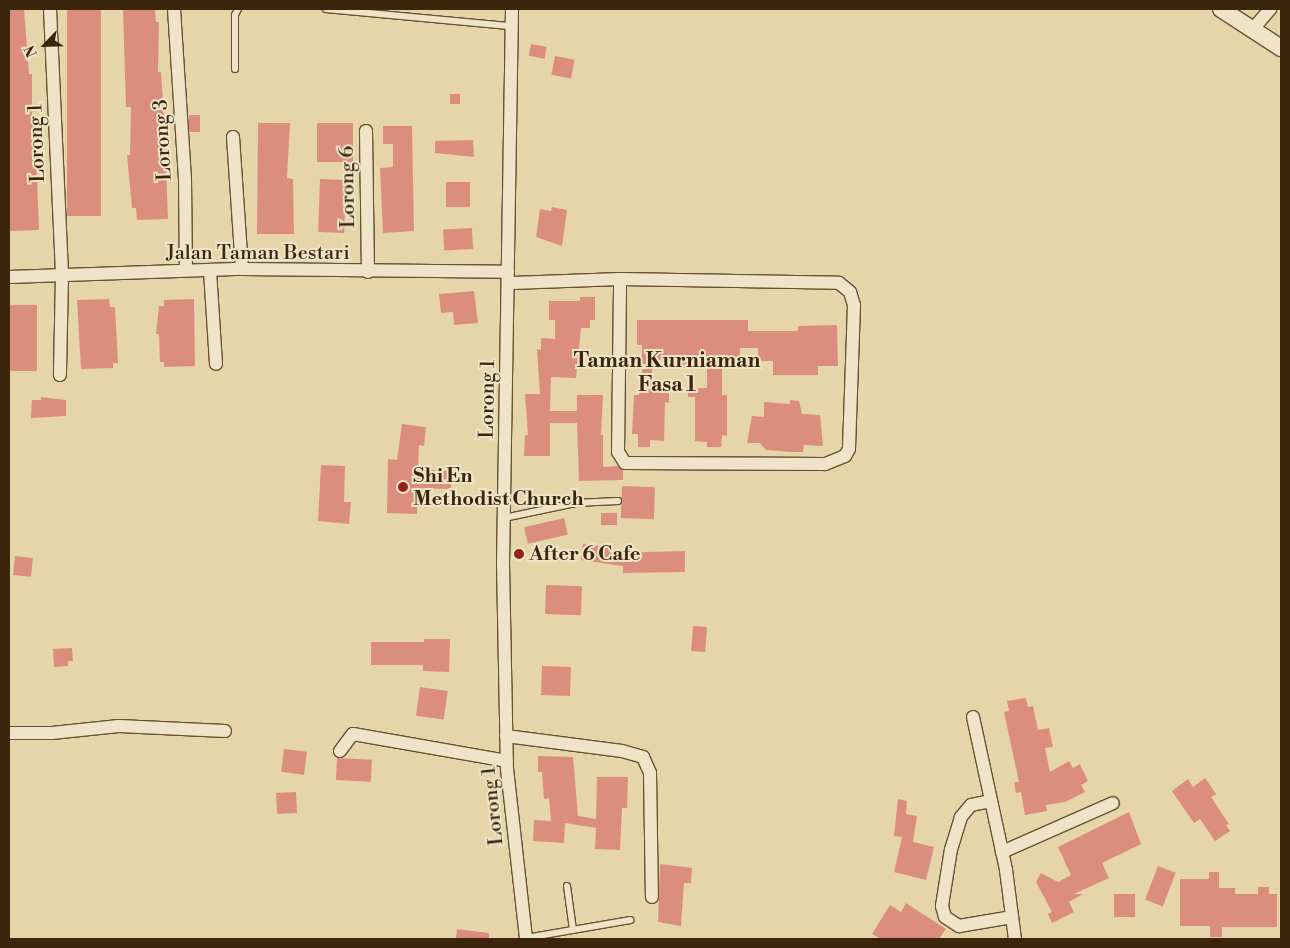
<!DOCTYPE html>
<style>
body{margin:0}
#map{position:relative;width:1290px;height:948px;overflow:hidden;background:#e7d5aa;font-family:"Libre Bodoni",serif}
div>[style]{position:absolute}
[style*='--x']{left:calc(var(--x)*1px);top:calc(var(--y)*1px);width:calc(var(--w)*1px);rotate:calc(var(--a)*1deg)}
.building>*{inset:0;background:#db8e7e;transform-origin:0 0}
.roads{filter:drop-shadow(1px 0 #665234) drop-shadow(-1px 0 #665234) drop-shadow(0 1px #665234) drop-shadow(0 -1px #665234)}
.service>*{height:6px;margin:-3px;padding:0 3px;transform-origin:3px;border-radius:3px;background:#efe4c8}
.minor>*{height:12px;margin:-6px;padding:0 6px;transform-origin:6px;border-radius:6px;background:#efe4c8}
.tertiary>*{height:16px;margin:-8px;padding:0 8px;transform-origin:8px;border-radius:8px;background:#efe4c8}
.dots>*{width:14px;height:14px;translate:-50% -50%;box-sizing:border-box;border:2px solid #efe4c8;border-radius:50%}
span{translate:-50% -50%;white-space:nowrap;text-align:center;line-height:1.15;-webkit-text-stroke:4px #efe4c8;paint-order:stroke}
.street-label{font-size:20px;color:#3b260c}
.poi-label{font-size:20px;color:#3b260c;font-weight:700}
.left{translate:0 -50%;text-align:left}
.neighbourhood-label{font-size:21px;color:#3b260c;font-weight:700}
.frame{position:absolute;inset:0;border:10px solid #3b260c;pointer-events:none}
.north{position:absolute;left:20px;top:20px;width:50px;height:50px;-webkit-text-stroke:4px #efe4c8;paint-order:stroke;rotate:246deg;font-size:14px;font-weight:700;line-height:20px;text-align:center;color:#3b260c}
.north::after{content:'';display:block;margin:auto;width:18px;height:22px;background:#3b260c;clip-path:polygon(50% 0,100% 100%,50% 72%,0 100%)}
</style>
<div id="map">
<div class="building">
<i style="clip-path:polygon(9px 9px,24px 9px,29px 74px,32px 74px,32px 124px,35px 124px,39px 230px,9px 231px)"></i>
<i style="left:67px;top:9px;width:34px;height:207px"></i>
<i style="clip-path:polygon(123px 9px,155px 9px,156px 22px,159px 22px,158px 72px,161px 72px,164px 118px,168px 219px,137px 220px,136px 208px,132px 208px,127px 155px,130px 155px,131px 107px,126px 107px)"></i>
<i style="left:531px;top:44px;width:16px;height:12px;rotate:11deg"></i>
<i style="left:555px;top:56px;width:20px;height:19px;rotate:11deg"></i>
<i style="left:450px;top:94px;width:10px;height:10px"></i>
<i style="left:189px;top:115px;width:11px;height:17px"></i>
<i style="clip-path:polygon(258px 123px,290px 123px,287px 178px,293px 179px,294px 234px,257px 234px)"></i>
<i style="left:317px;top:123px;width:36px;height:39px"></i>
<i style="clip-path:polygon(383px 126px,412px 126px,414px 231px,383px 233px,380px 168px,393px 167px,393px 144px,383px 144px)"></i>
<i style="clip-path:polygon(473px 140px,474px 157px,435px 153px,435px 141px)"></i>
<i style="left:320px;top:179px;width:26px;height:53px;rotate:2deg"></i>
<i style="left:446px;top:182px;width:24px;height:25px"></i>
<i style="clip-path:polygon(552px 207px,567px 210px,562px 246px,536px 237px,540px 209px,551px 211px)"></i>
<i style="left:472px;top:228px;width:21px;height:29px;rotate:87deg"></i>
<i style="clip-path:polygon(474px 291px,478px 323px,454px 325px,453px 312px,441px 313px,439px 294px)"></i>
<i style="clip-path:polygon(580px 297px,595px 297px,595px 320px,590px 320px,590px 328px,581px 328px,576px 378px,551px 377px,550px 411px,577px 411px,577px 395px,603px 395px,601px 435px,603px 435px,603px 467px,618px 466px,623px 471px,623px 480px,579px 481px,577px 423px,550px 423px,550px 456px,524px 456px,525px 435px,528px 435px,525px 394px,540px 394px,537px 349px,541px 350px,541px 338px,555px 339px,555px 320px,549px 320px,549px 301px,580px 301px)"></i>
<i style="clip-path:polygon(109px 299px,110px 307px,115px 307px,118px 363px,113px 363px,113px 368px,81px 369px,77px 300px)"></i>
<i style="clip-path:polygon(194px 299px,195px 366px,164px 367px,164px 362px,160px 362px,159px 334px,156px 334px,159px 306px,164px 306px,164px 300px)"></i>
<i style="left:9px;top:305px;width:28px;height:66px"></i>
<i style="clip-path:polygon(637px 320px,748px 320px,748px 331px,798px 331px,798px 326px,837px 325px,838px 366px,818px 366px,818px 375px,773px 375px,773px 361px,758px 361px,758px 348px,740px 348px,740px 359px,726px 359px,726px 368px,722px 368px,722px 395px,727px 395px,727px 436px,722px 435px,721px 447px,707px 447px,707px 442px,695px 441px,695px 397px,688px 397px,688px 388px,707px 388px,707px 368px,678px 368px,678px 360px,653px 360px,651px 388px,669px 389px,669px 403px,665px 402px,664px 441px,650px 440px,650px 447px,638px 447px,638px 434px,632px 434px,634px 395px,639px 395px,639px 384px,642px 384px,642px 345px,637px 345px)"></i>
<i style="clip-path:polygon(41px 397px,66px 400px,66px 416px,31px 418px,32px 400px,41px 400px)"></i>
<i style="clip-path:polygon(790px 400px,799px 401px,802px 414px,820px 415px,823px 446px,804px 445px,803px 452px,791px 452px,766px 450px,760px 443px,747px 443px,752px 416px,764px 417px,764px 402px,790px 404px)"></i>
<i style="clip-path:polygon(402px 424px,426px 427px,424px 446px,419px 445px,418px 470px,451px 471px,451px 489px,418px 488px,417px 514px,387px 513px,388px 459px,397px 460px)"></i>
<i style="clip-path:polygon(321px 465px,345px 466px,344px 502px,351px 502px,349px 524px,318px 521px)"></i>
<i style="left:622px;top:486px;width:33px;height:32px;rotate:2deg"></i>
<i style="left:601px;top:513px;width:16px;height:12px"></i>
<i style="left:564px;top:518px;width:17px;height:41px;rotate:77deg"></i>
<i style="clip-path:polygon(583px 544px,611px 548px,610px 553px,685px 551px,685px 572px,623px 573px,623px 566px,581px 560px)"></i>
<i style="left:15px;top:556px;width:18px;height:19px;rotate:6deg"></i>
<i style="left:546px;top:585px;width:36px;height:29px;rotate:2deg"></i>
<i style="left:693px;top:626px;width:14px;height:25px;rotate:4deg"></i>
<i style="clip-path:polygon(424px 639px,450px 639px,449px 672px,423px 671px,423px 665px,371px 665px,371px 642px,424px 642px)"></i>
<i style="clip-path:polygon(72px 648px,73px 661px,68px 661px,68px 666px,54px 667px,53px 649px)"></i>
<i style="left:542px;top:666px;width:29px;height:29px;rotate:2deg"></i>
<i style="left:420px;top:687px;width:28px;height:29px;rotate:8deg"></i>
<i style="clip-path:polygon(1026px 698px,1028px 707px,1033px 706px,1038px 730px,1049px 728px,1053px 747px,1045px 748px,1050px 772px,1069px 761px,1073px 768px,1080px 764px,1088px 781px,1081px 785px,1085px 792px,1065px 802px,1046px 805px,1047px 811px,1025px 815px,1021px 792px,1016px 793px,1014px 782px,1019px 782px,1004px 712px,1009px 711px,1007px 701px)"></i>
<i style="left:284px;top:749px;width:23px;height:23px;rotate:7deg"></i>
<i style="clip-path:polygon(538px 756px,573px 757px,578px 816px,596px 819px,597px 777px,628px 777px,627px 808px,622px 808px,620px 850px,595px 849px,596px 828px,565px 823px,564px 843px,533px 841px,534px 820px,551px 821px,549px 798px,544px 799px,542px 772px,538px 772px)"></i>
<i style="left:337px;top:758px;width:35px;height:22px;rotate:3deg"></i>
<i style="clip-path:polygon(1205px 778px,1216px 794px,1211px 797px,1229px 824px,1226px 825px,1230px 831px,1215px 841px,1200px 819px,1194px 823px,1172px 791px,1188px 779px,1193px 787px)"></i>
<i style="left:296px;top:792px;width:21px;height:20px;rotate:87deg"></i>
<i style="clip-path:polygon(898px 799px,907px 801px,906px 814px,917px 816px,913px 842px,934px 847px,926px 880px,894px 872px,902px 837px,894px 836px)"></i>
<i style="clip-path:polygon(1129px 812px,1141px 844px,1102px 863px,1109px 878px,1074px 894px,1083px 894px,1069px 902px,1074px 912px,1052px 923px,1048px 914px,1052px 912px,1036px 882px,1041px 873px,1058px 882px,1071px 875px,1058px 847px)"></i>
<i style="clip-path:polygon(660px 864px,692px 868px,691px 883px,684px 883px,681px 926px,658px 922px)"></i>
<i style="left:1158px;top:866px;width:19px;height:36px;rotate:21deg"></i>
<i style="clip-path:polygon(1209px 872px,1219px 872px,1219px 888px,1235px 888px,1235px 894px,1258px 894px,1258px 887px,1269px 887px,1269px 894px,1277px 894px,1277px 927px,1222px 927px,1222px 937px,1210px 937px,1210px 926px,1180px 926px,1180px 879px,1209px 879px)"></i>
<i style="left:1114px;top:894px;width:21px;height:23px"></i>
<i style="clip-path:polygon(906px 903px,946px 929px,939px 939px,881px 939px,872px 934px,890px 905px,901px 912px)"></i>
<i style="clip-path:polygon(457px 929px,489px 933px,489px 939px,456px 939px)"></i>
</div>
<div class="roads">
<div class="service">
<i style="--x:326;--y:9;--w:186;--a:5.3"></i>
<i style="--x:235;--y:69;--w:54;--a:-90"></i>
<i style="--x:235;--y:15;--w:7;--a:-63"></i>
<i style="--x:504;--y:518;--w:73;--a:-11.9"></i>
<i style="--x:575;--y:503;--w:43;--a:-2.7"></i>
<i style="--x:567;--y:886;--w:44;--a:82.2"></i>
<i style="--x:526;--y:938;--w:106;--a:-9.8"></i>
</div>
<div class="minor">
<i style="--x:50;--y:9;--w:267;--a:87.4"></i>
<i style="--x:62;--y:276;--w:99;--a:91.2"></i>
<i style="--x:174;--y:9;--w:170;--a:86.3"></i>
<i style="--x:185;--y:179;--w:91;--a:89.4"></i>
<i style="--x:512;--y:9;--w:554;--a:90.93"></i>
<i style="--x:503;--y:563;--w:206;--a:88.9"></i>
<i style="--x:507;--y:769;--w:171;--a:83.6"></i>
<i style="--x:1252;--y:30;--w:28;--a:-49"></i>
<i style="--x:366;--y:131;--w:141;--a:89.2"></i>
<i style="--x:233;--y:137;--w:132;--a:86.1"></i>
<i style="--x:210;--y:271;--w:93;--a:86.3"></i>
<i style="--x:9;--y:277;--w:233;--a:-2"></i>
<i style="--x:242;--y:269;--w:266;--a:0.6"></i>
<i style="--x:509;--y:283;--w:111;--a:-2.1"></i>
<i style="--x:620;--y:279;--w:219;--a:1"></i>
<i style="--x:839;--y:283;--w:14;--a:39"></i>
<i style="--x:850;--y:292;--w:14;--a:73"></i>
<i style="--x:854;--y:305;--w:144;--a:92"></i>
<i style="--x:849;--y:449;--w:8;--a:120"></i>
<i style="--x:845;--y:456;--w:22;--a:158"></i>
<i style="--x:825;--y:464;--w:200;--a:-179.7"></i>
<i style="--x:625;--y:463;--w:13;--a:-122"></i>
<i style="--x:618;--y:452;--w:173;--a:-89.3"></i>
<i style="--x:973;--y:717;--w:157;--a:77.8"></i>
<i style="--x:1006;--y:870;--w:70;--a:82.6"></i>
<i style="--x:9;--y:733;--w:43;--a:0"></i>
<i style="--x:52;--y:733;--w:67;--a:-6"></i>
<i style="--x:119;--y:726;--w:106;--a:2.7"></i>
<i style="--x:506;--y:736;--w:117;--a:7.4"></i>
<i style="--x:622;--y:751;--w:22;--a:16"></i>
<i style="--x:643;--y:757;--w:17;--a:66"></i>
<i style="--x:650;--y:773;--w:124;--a:89.1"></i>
<i style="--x:340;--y:751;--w:21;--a:-53"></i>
<i style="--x:353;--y:734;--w:156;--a:9.9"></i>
<i style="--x:991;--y:801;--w:20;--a:169"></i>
<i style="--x:971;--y:805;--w:16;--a:130"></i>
<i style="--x:961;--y:817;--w:34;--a:107"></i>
<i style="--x:951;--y:849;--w:58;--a:99"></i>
<i style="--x:942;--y:906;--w:11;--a:75"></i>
<i style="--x:945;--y:917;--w:17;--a:33"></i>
<i style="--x:959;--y:926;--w:54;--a:-9.6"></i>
<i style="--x:1002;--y:852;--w:121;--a:-23.8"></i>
</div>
<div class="tertiary">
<i style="--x:1221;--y:9;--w:72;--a:33"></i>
</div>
</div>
<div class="dots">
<i style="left:403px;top:487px;background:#8f2418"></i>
<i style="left:519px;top:554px;background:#8f2418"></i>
</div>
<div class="street-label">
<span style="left:163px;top:140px;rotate:-93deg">Lorong 3</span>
<span style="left:37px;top:143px;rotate:-92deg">Lorong 1</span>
<span style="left:348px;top:187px;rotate:-91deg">Lorong 6</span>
<span style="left:258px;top:253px">Jalan Taman Bestari</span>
<span style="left:488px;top:399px;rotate:-89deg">Lorong 1</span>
<span style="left:493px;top:806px;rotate:-96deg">Lorong 1</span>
</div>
<div class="poi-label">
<span class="left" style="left:413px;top:488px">Shi En<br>Methodist Church</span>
<span class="left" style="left:529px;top:554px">After 6 Cafe</span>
</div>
<div class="neighbourhood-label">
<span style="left:667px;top:373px">Taman Kurniaman<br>Fasa 1</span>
</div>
<div class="frame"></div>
<div class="north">N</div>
</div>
